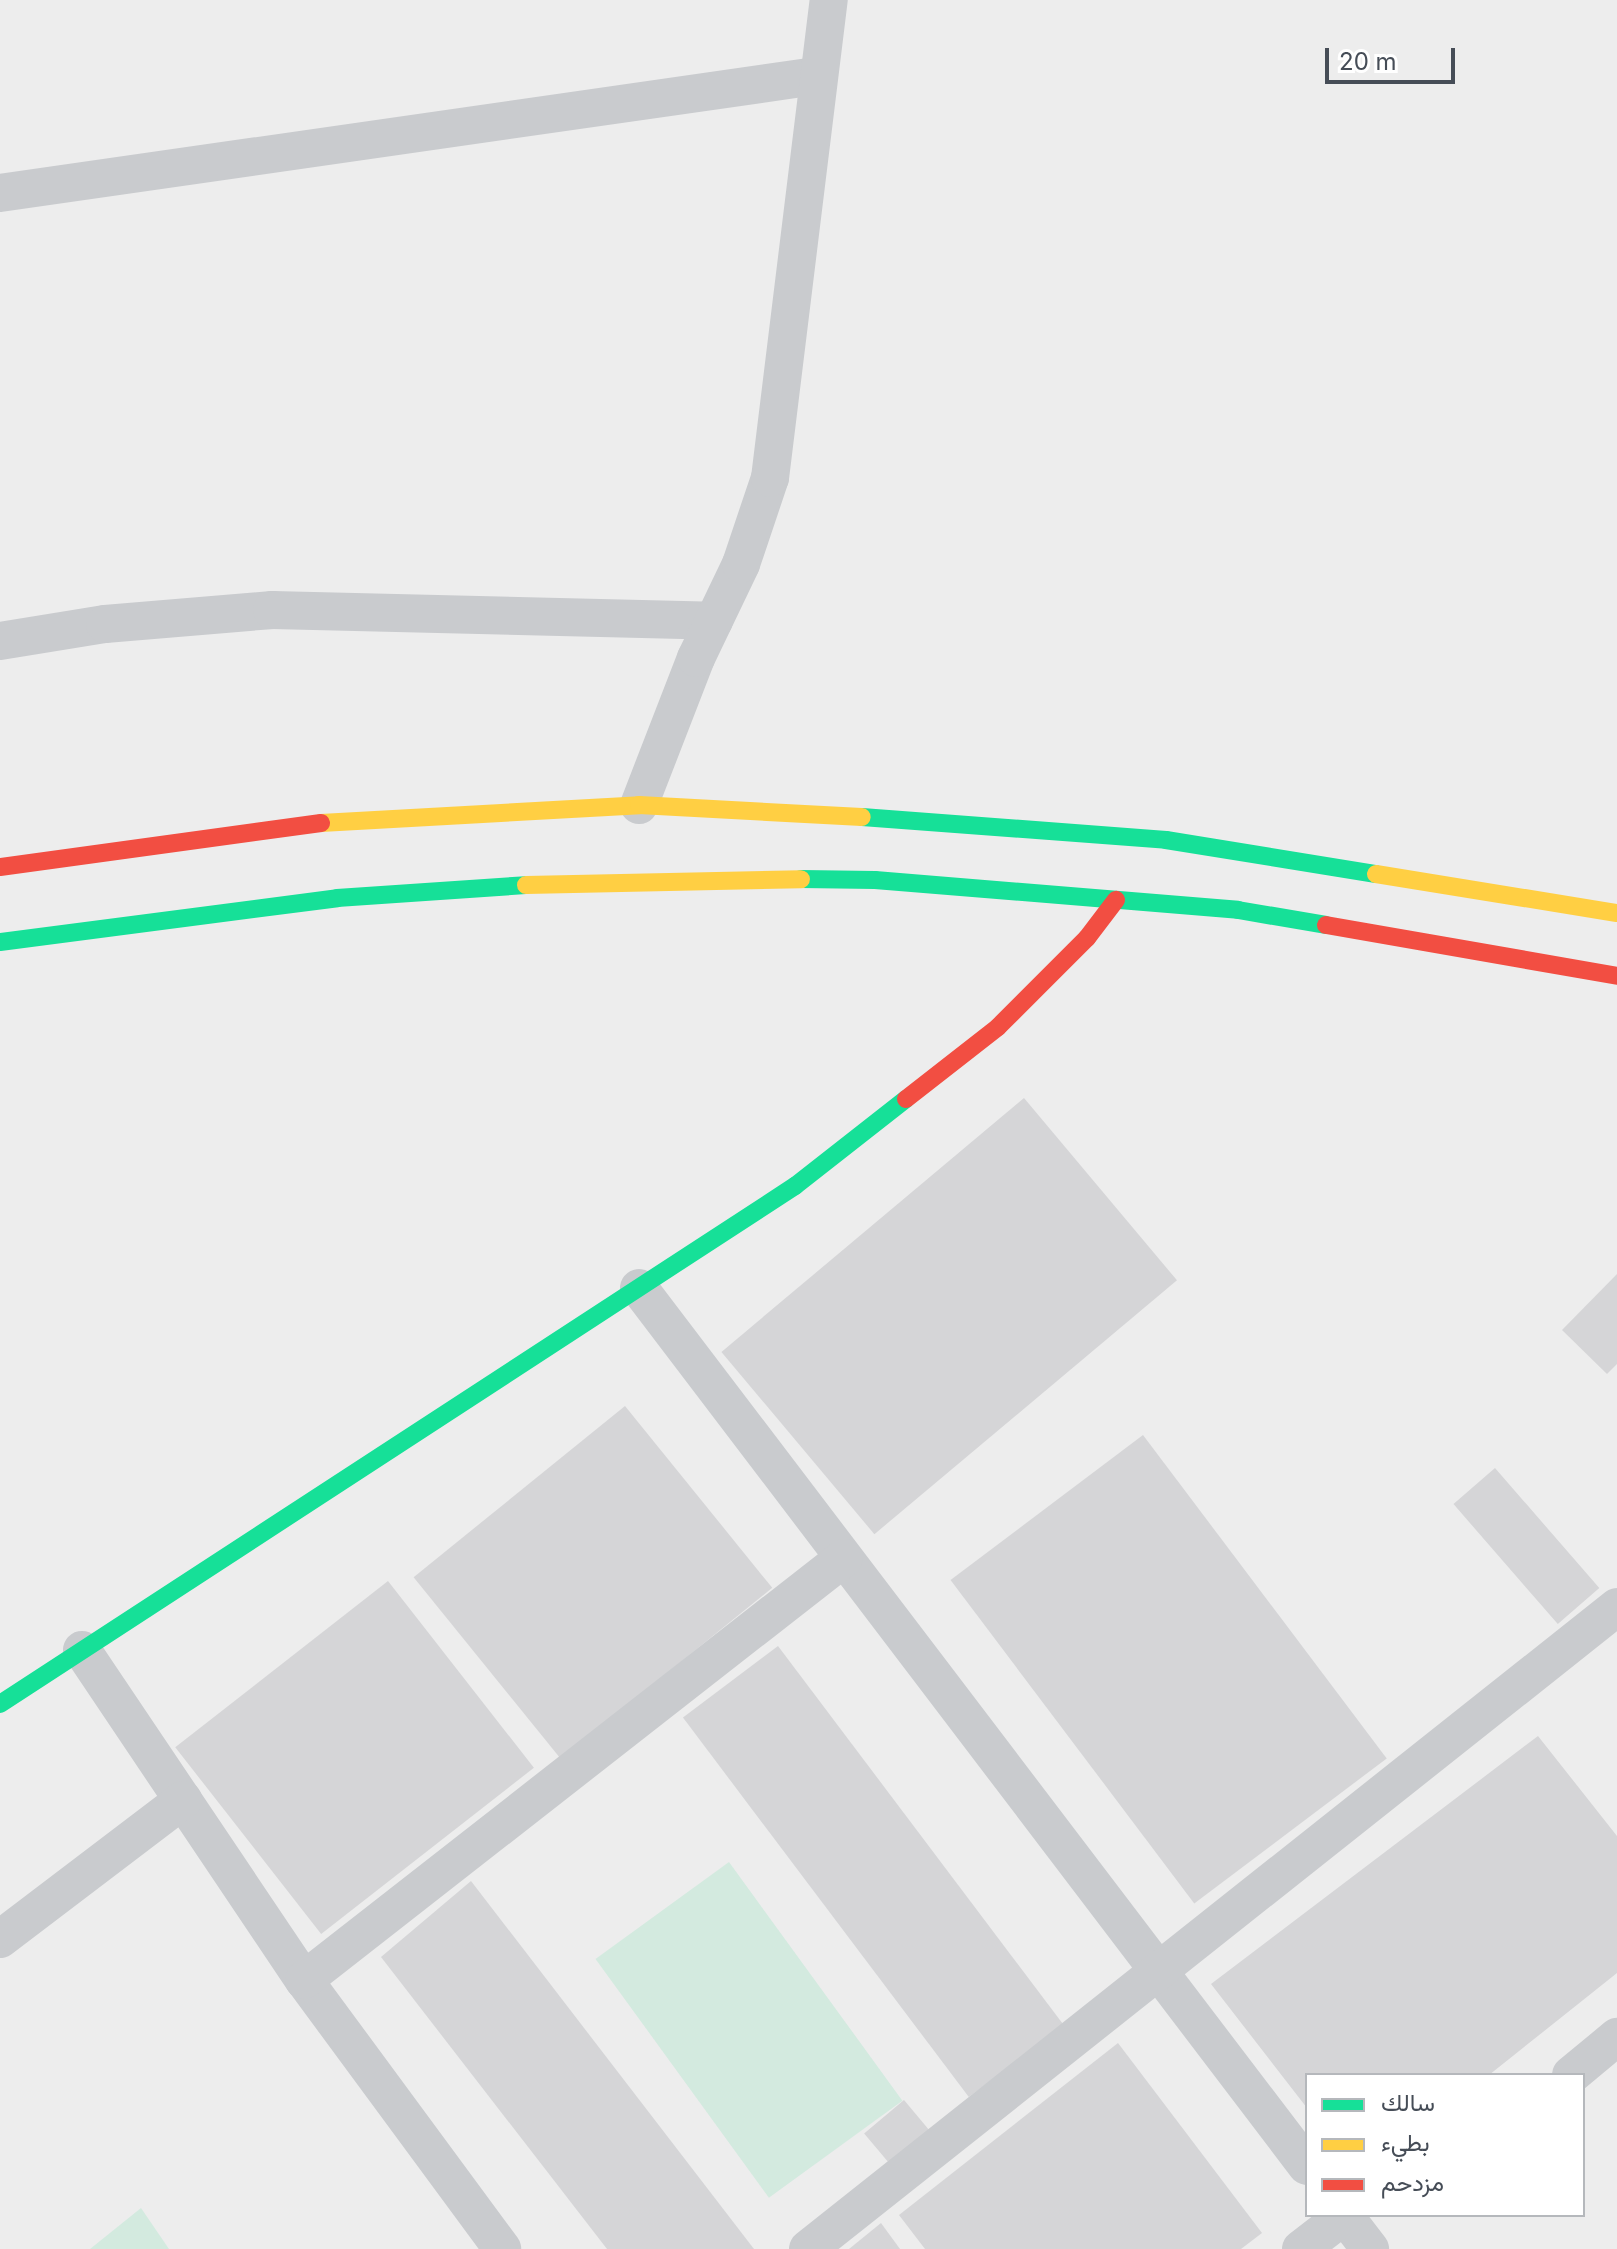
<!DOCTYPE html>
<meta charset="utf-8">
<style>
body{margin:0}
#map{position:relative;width:1617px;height:2249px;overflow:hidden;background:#ededed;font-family:Inter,Vazirmatn,sans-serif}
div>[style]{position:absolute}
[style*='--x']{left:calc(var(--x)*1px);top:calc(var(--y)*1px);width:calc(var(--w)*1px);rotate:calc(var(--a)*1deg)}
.green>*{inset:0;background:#d3eadf;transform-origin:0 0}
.building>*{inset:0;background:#d5d5d7;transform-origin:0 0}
.street>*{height:38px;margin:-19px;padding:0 19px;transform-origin:19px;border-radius:19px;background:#c9cbce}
.fast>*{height:18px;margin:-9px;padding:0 9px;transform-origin:9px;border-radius:9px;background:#16e098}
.slow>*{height:18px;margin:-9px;padding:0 9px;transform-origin:9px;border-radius:9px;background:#ffcf43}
.jam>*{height:18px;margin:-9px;padding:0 9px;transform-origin:9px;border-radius:9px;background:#f24e42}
span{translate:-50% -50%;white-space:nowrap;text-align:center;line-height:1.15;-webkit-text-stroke:6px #fff;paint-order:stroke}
.legend{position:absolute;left:1305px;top:2073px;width:280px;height:144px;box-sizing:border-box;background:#fff;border:2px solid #b5b8bc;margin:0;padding:10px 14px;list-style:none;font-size:24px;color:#464d57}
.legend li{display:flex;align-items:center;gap:16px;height:40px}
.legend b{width:40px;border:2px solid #b5b8bc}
.scale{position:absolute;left:1325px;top:48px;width:130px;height:36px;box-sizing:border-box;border:4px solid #464d57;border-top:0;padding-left:10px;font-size:24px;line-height:28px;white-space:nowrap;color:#464d57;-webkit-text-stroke:6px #fff;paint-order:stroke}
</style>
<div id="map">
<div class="green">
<i style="left:729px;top:1862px;width:295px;height:165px;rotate:54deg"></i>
<i style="clip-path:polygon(141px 2208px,169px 2249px,90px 2249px)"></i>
</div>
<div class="building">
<i style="left:1024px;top:1098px;width:238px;height:395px;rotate:50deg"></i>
<i style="clip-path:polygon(1617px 1274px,1617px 1364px,1607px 1374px,1562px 1330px)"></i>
<i style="left:625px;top:1406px;width:234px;height:272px;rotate:51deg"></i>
<i style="left:1143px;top:1435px;width:405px;height:241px;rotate:53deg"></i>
<i style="left:1495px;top:1468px;width:159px;height:55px;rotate:49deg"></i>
<i style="left:388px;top:1581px;width:237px;height:270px;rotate:52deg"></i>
<i style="left:778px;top:1646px;width:475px;height:119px;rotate:53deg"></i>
<i style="clip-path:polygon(1538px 1736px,1617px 1836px,1617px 1973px,1489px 2075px,1307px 2075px,1307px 2108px,1211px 1984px)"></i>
<i style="clip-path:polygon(471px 1881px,754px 2249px,607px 2249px,381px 1957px)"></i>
<i style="clip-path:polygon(1118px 2043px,1262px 2233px,1241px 2249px,925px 2249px,899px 2215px)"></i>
<i style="left:904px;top:2100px;width:40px;height:52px;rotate:50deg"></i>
<i style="clip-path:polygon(881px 2223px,900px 2249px,849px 2249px)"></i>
</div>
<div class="street">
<i style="--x:0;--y:193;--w:824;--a:-8.16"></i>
<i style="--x:0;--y:641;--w:106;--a:-9.2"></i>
<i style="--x:105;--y:624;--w:168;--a:-4.8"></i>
<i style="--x:272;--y:610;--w:442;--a:1.4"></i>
<i style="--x:639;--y:805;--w:158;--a:-68.8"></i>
<i style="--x:696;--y:658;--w:104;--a:-64.4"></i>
<i style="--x:741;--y:564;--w:91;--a:-71.4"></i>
<i style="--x:770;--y:478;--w:482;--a:-83"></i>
<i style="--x:639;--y:1288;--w:1103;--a:52.74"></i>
<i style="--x:82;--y:1650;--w:398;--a:56.1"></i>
<i style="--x:304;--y:1980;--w:334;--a:53.6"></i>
<i style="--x:0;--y:1939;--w:230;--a:-37.2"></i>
<i style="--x:304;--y:1980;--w:685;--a:-38.01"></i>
<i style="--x:1571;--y:2075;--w:60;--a:-39.6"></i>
<i style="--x:1344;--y:2215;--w:43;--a:52.6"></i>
<i style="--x:808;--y:2249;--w:1033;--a:-38.43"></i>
<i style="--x:1301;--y:2249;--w:56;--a:-37.7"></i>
</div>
<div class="fast">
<i style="--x:862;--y:817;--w:305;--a:4.3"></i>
<i style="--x:1166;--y:840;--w:213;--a:9.2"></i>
<i style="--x:801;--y:879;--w:74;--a:0.8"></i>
<i style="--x:875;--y:880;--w:364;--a:4.7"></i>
<i style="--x:1238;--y:910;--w:89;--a:9.7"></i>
<i style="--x:0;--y:942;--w:340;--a:-7.4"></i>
<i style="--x:337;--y:898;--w:189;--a:-3.9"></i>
<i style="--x:0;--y:1704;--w:949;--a:-33.09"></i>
<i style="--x:795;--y:1186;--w:141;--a:-38.1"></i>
</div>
<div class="slow">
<i style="--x:321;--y:823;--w:319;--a:-3.2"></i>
<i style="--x:639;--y:805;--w:223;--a:3.1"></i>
<i style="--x:1376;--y:874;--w:244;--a:9.2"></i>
<i style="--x:526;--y:885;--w:275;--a:-1.2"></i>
</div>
<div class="jam">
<i style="--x:0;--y:867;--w:324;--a:-7.8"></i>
<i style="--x:1326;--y:925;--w:295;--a:9.9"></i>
<i style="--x:906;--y:1099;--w:117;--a:-38"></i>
<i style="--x:998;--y:1027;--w:126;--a:-45"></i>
<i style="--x:1087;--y:938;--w:48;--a:-52.7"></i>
</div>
<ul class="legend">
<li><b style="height:10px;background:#16e098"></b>سالك</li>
<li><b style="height:10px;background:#ffcf43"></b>بطيء</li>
<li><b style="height:10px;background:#f24e42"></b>مزدحم</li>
</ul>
<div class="scale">20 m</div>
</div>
